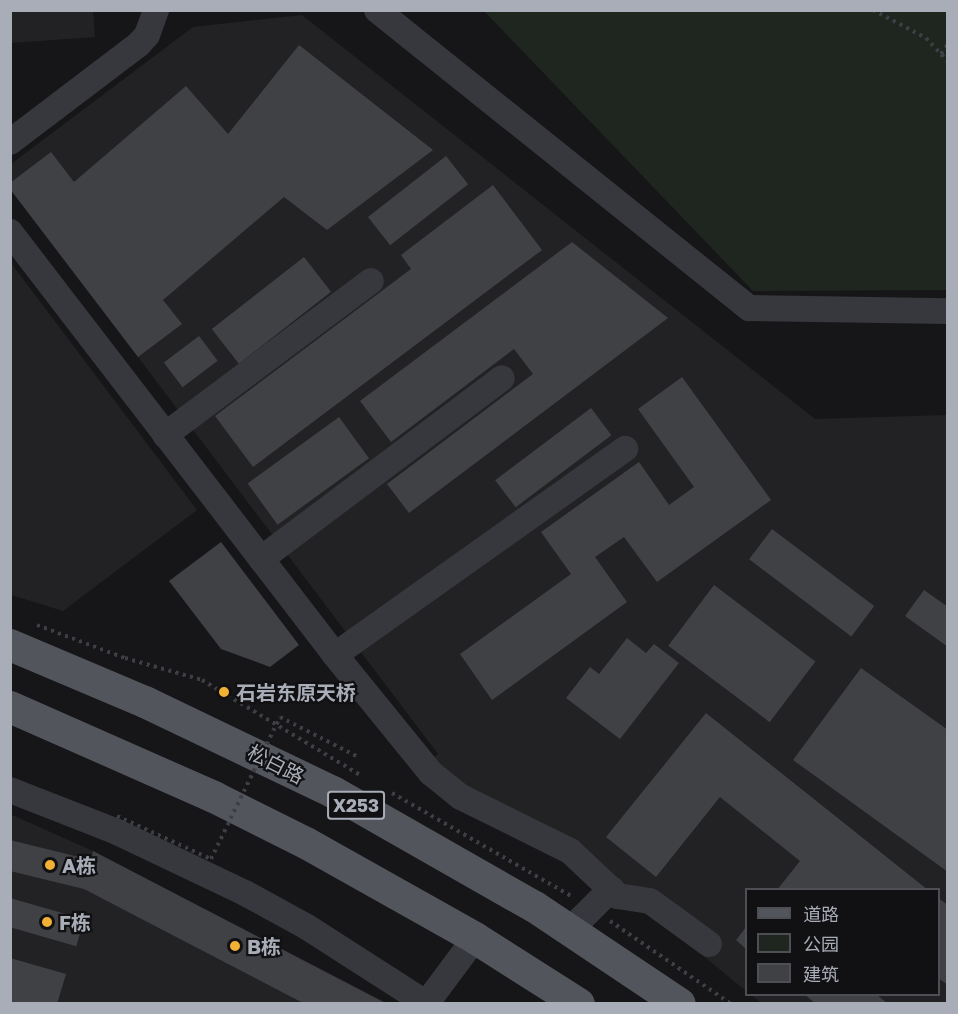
<!DOCTYPE html>
<meta charset="utf-8">
<style>
body{margin:0}
#map{position:relative;width:958px;height:1014px;overflow:hidden;background:#161618;font-family:"Golos Text","Noto Sans SC",sans-serif}
div>[style]{position:absolute}
[style*='--x']{left:calc(var(--x)*1px);top:calc(var(--y)*1px);width:calc(var(--w)*1px);rotate:calc(var(--a)*1deg)}
.built>*{inset:0;background:#222225}
.green>*{inset:0;background:#1e261f}
.building>*{inset:0;background:#404145;transform-origin:0 0}
.path>*{height:4px;margin-top:-2px;transform-origin:0;background:repeating-linear-gradient(90deg,#3d3f44 0 3px,transparent 0 7.5px)}
.minor>*{height:26px;margin:-13px;padding:0 13px;transform-origin:13px;border-radius:13px;background:#37383d}
.major>*{height:32px;margin:-16px;padding:0 16px;transform-origin:16px;border-radius:16px;background:#53555c}
.path-bridge>*{height:4px;margin-top:-2px;transform-origin:0;background:repeating-linear-gradient(90deg,#3d3f44 0 3px,transparent 0 7.5px)}
.dots>*{width:16px;height:16px;translate:-50% -50%;box-sizing:border-box;border:3px solid #111113;border-radius:50%}
span{translate:-50% -50%;white-space:nowrap;text-align:center;line-height:1.15;-webkit-text-stroke:4.5px #111113;paint-order:stroke}
.shield-label span{padding:2px 4px;background:#111113;border:2px solid;border-radius:4px;-webkit-text-stroke-width:0}
.shield-label{font-size:18px;color:#a8adb8;font-weight:700}
.poi-label{font-size:20px;color:#a8adb8;font-weight:700}
.left{translate:0 -50%;text-align:left}
.street-label{font-size:20px;color:#a8adb8}
.frame{position:absolute;inset:0;border:12px solid #a8adb8;pointer-events:none}
.legend{position:absolute;left:745px;top:888px;width:195px;height:108px;box-sizing:border-box;background:#111113;border:2px solid #4d4f55;margin:0;padding:8px 10px;list-style:none;font-size:18px;color:#a8adb8}
.legend li{display:flex;align-items:center;gap:12px;height:30px}
.legend b{width:30px;border:2px solid #4d4f55}
</style>
<div id="map">
<div class="built">
<i style="clip-path:polygon(11px 10px,93px 11px,95px 37px,11px 43px)"></i>
<i style="clip-path:polygon(302px 15px,815px 419px,947px 415px,947px 1003px,763px 1004px,751px 995px,938px 994px,938px 890px,746px 890px,746px 991px,629px 895px,551px 839px,427px 763px,438px 754px,11px 189px,11px 164px,193px 27px)"></i>
<i style="clip-path:polygon(11px 263px,197px 510px,63px 611px,11px 595px)"></i>
<i style="clip-path:polygon(10px 814px,93px 851px,387px 1003px,11px 1003px)"></i>
</div>
<div class="green">
<i style="clip-path:polygon(484px 11px,947px 11px,947px 290px,753px 291px)"></i>
</div>
<div class="building">
<i style="clip-path:polygon(299px 45px,433px 150px,327px 230px,284px 197px,163px 300px,182px 324px,138px 357px,10px 189px,10px 183px,51px 152px,74px 182px,186px 86px,228px 134px)"></i>
<i style="left:446px;top:156px;width:36px;height:99px;rotate:52deg"></i>
<i style="clip-path:polygon(493px 185px,542px 250px,253px 467px,215px 416px,411px 269px,401px 255px)"></i>
<i style="clip-path:polygon(572px 242px,668px 318px,409px 513px,387px 484px,533px 374px,514px 349px,391px 442px,360px 401px)"></i>
<i style="left:304px;top:257px;width:44px;height:117px;rotate:52deg"></i>
<i style="left:199px;top:336px;width:31px;height:44px;rotate:53deg"></i>
<i style="clip-path:polygon(682px 377px,771px 500px,657px 582px,624px 537px,595px 557px,627px 602px,492px 700px,460px 654px,571px 574px,541px 532px,639px 462px,669px 505px,694px 487px,638px 409px)"></i>
<i style="left:591px;top:408px;width:34px;height:120px;rotate:53deg"></i>
<i style="left:339px;top:417px;width:51px;height:113px;rotate:54deg"></i>
<i style="left:772px;top:529px;width:128px;height:38px;rotate:37deg"></i>
<i style="clip-path:polygon(221px 542px,299px 645px,270px 667px,221px 649px,169px 581px)"></i>
<i style="left:714px;top:585px;width:127px;height:76px;rotate:37deg"></i>
<i style="clip-path:polygon(924px 590px,948px 607px,948px 647px,905px 616px)"></i>
<i style="clip-path:polygon(627px 638px,646px 653px,654px 644px,679px 663px,620px 739px,566px 698px,590px 667px,599px 674px)"></i>
<i style="clip-path:polygon(861px 668px,948px 730px,948px 872px,793px 760px)"></i>
<i style="clip-path:polygon(706px 713px,928px 890px,777px 890px,800px 861px,720px 797px,656px 877px,606px 837px)"></i>
<i style="clip-path:polygon(10px 840px,91px 860px,93px 851px,387px 1004px,305px 1004px,84px 889px,10px 871px)"></i>
<i style="left:10px;top:898px;width:77px;height:28px;rotate:16deg"></i>
<i style="clip-path:polygon(938px 898px,948px 905px,948px 985px,938px 978px)"></i>
<i style="clip-path:polygon(746px 927px,746px 949px,736px 940px)"></i>
<i style="clip-path:polygon(10px 958px,66px 974px,57px 1004px,10px 1004px)"></i>
<i style="clip-path:polygon(804px 994px,876px 994px,888px 1004px,816px 1004px)"></i>
</div>
<div class="path">
<i style="--x:873;--y:10;--w:60;--a:27.8"></i>
<i style="--x:926;--y:38;--w:33;--a:47"></i>
<i style="--x:941;--y:54;--w:12;--a:-55"></i>
<i style="--x:37;--y:625;--w:94;--a:20.6"></i>
<i style="--x:125;--y:658;--w:80;--a:15.9"></i>
<i style="--x:202;--y:680;--w:184;--a:31"></i>
<i style="--x:392;--y:793;--w:209;--a:29.9"></i>
<i style="--x:610;--y:921;--w:147;--a:34.4"></i>
</div>
<div class="minor">
<i style="--x:377;--y:10;--w:477;--a:38.7"></i>
<i style="--x:749;--y:308;--w:199;--a:0.9"></i>
<i style="--x:10;--y:142;--w:161;--a:-37.2"></i>
<i style="--x:138;--y:45;--w:13;--a:-48"></i>
<i style="--x:147;--y:35;--w:27;--a:-70"></i>
<i style="--x:10;--y:232;--w:533;--a:52.46"></i>
<i style="--x:335;--y:655;--w:152;--a:50.9"></i>
<i style="--x:431;--y:773;--w:38;--a:39"></i>
<i style="--x:461;--y:797;--w:122;--a:26.4"></i>
<i style="--x:570;--y:851;--w:66;--a:43.2"></i>
<i style="--x:618;--y:896;--w:32;--a:9"></i>
<i style="--x:650;--y:901;--w:73;--a:36.1"></i>
<i style="--x:165;--y:435;--w:257;--a:-36.8"></i>
<i style="--x:261;--y:559;--w:301;--a:-36.9"></i>
<i style="--x:335;--y:655;--w:356;--a:-35.4"></i>
<i style="--x:10;--y:790;--w:115;--a:21.4"></i>
<i style="--x:117;--y:832;--w:142;--a:25.5"></i>
<i style="--x:245;--y:893;--w:71;--a:28.7"></i>
<i style="--x:307;--y:927;--w:143;--a:32.7"></i>
<i style="--x:571;--y:929;--w:57;--a:-45"></i>
<i style="--x:426;--y:1004;--w:82;--a:-53.4"></i>
</div>
<div class="major">
<i style="--x:10;--y:645;--w:147;--a:22.9"></i>
<i style="--x:145;--y:702;--w:208;--a:25.6"></i>
<i style="--x:333;--y:792;--w:232;--a:29.7"></i>
<i style="--x:535;--y:907;--w:174;--a:33.8"></i>
<i style="--x:10;--y:707;--w:223;--a:23.8"></i>
<i style="--x:214;--y:797;--w:103;--a:26.6"></i>
<i style="--x:306;--y:843;--w:194;--a:29.3"></i>
<i style="--x:475;--y:938;--w:123;--a:32.4"></i>
</div>
<div class="path-bridge">
<i style="--x:117;--y:816;--w:103;--a:24.6"></i>
<i style="--x:211;--y:859;--w:158;--a:-64.1"></i>
<i style="--x:280;--y:717;--w:88;--a:27.1"></i>
</div>
<div class="dots">
<i style="left:224px;top:692px;background:#f2b134"></i>
<i style="left:50px;top:865px;background:#f2b134"></i>
<i style="left:47px;top:922px;background:#f2b134"></i>
<i style="left:235px;top:946px;background:#f2b134"></i>
</div>
<div class="shield-label">
<span style="left:356px;top:805px">X253</span>
</div>
<div class="poi-label">
<span class="left" style="left:236px;top:692px">石岩东原天桥</span>
<span class="left" style="left:62px;top:865px">A栋</span>
<span class="left" style="left:59px;top:922px">F栋</span>
<span class="left" style="left:247px;top:946px">B栋</span>
</div>
<div class="street-label">
<span style="left:276px;top:764px;rotate:27deg">松白路</span>
</div>
<div class="frame"></div>
<ul class="legend">
<li><b style="height:8px;background:#53555c"></b>道路</li>
<li><b style="height:16px;background:#1e261f"></b>公园</li>
<li><b style="height:16px;background:#404145"></b>建筑</li>
</ul>
</div>
